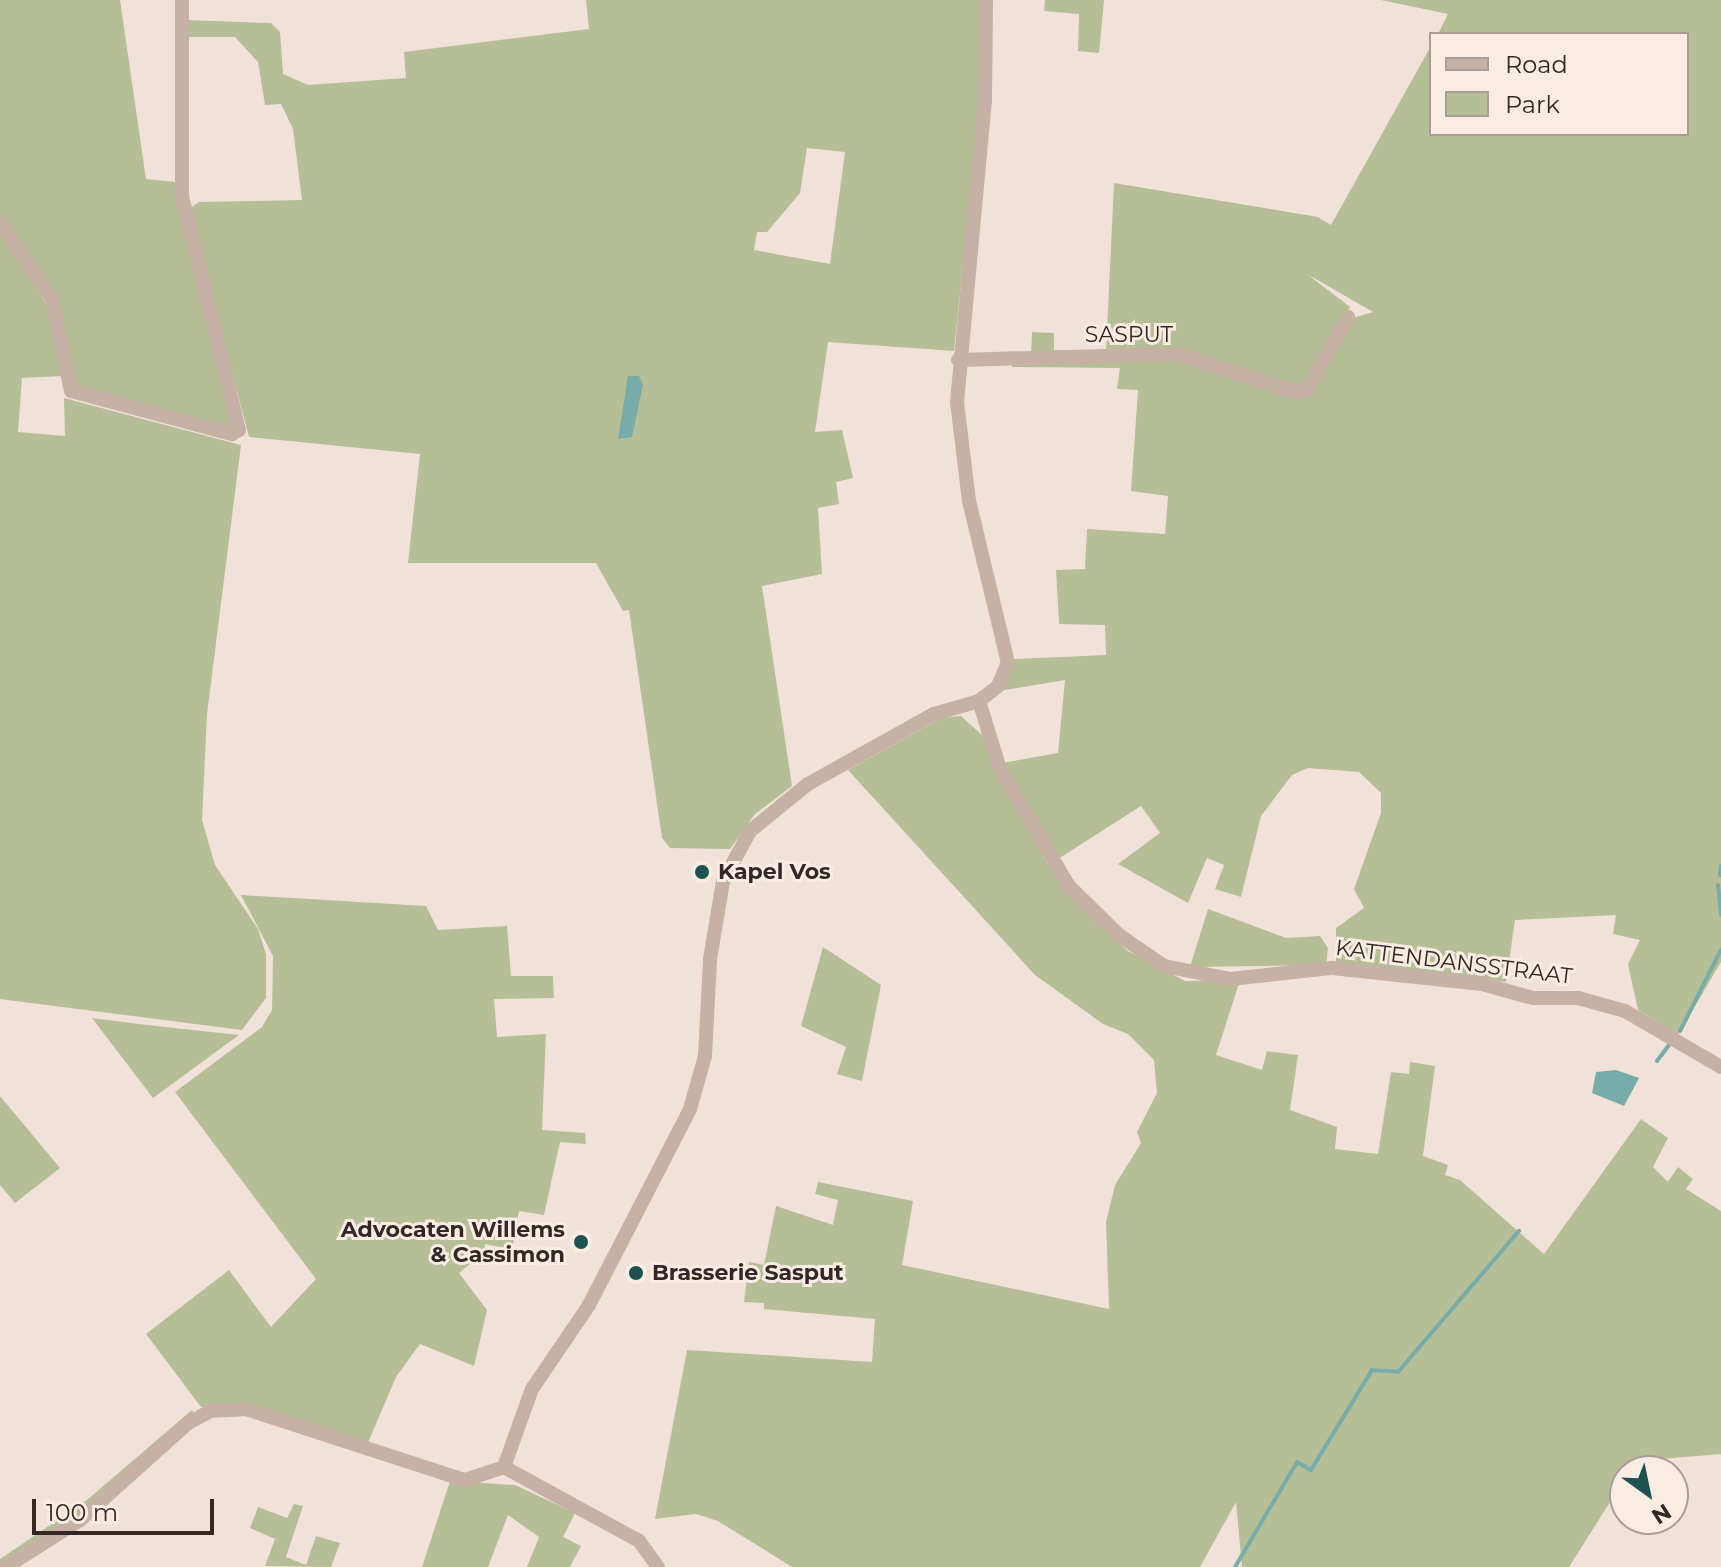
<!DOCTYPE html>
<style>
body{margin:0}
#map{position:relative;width:1721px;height:1567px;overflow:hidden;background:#f0e2d8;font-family:Montserrat,sans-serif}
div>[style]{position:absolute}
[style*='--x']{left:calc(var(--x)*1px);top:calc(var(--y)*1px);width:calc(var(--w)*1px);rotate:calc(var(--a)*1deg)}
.green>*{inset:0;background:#b6be98}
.water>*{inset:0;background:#78aca8}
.stream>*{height:4px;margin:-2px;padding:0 2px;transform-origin:2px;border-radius:2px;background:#78aca8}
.minor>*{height:14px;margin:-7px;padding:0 7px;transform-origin:7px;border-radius:7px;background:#c7b0a4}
.dots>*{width:22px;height:22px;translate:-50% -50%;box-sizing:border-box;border:4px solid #f8ece3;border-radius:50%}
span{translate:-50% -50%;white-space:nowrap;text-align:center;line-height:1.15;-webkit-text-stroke:6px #f8ece3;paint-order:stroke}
.street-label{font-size:22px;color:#332826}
.poi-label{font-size:22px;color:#332826;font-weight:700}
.left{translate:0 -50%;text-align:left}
.right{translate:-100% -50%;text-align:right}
.legend{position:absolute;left:1429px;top:32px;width:260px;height:104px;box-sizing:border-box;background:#f8ece3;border:2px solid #a99e97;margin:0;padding:10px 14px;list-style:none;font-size:24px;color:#332826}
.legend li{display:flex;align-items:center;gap:16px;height:40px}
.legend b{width:40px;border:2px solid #a99e97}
.north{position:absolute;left:1609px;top:1455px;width:80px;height:80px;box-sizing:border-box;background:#f8ece3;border:2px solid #a99e97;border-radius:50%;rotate:147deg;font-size:22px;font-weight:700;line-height:32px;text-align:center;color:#332826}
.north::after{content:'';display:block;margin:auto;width:28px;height:36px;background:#1d5250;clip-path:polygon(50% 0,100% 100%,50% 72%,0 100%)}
.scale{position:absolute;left:32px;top:1499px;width:182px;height:36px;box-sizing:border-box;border:4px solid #332826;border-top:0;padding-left:10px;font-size:24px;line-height:28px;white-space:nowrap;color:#332826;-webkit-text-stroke:6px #f8ece3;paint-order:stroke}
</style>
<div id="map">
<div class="green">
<i style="clip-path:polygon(0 0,120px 0,146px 179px,176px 182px,234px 431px,76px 390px,60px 314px,0 217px)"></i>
<i style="clip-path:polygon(evenodd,586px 0,980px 0,980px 100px,954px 351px,828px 342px,815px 432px,842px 430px,853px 478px,836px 482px,839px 504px,818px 508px,822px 574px,762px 586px,792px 786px,755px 814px,730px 849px,670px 848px,662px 838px,629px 610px,623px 611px,596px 563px,408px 563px,420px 454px,249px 437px,189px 209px,199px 202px,302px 200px,293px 129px,281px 104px,265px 105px,258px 62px,235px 37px,187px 37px,186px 20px,271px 23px,280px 32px,283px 74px,308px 85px,406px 78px,404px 52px,589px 29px,586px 0,807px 148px,845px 152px,830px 264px,754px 250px,757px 232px,767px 232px,800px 193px,807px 148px)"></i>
<i style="clip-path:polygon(1045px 0,1104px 0,1099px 53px,1078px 51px,1079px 14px,1044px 11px)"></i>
<i style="clip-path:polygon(evenodd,1381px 0,1721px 0,1721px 962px,1678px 1035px,1638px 1010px,1628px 964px,1640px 940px,1613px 934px,1616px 915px,1515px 920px,1506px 982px,1336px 962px,1336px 928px,1364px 908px,1354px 889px,1381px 813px,1381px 793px,1359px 772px,1308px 768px,1292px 775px,1261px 816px,1241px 897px,1215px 889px,1224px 865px,1207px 858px,1188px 903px,1118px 864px,1160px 833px,1141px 806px,1058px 859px,1002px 763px,1058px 753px,1065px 680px,999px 691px,1014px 659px,1106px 655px,1105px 625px,1059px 624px,1056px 570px,1085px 569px,1087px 529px,1165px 534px,1168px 496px,1131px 491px,1138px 390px,1117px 389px,1120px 368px,1012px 367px,1012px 356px,1031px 357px,1032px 332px,1054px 333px,1054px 350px,1106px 352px,1114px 183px,1318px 217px,1331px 225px,1431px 46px,1431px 134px,1687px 134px,1687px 34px,1438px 34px,1448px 14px,1381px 0,1307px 274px,1373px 312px,1353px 318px,1307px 384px,1350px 307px,1307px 274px)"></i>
<i style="clip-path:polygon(0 227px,51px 312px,63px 376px,22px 378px,18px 432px,65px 436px,64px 398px,241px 445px,207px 714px,202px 820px,215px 865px,258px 929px,266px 954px,266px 998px,242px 1030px,0 999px)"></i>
<i style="clip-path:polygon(961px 716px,982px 735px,1047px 863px,1095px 921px,1128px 951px,1185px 981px,1240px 980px,1216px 1055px,1262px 1070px,1267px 1051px,1298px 1055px,1290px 1110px,1337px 1127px,1335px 1149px,1378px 1154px,1391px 1072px,1409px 1074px,1410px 1062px,1435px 1066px,1423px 1156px,1448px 1165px,1445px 1175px,1460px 1180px,1544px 1254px,1641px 1119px,1668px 1138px,1653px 1167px,1668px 1182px,1678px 1167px,1693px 1179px,1686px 1189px,1721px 1211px,1721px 1454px,1636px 1461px,1569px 1567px,1242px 1567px,1236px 1502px,1200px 1567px,792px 1567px,718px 1521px,696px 1514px,655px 1519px,687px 1350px,872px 1362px,875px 1319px,764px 1309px,764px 1303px,744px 1302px,749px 1262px,764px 1265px,776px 1206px,833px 1225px,838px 1200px,815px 1194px,818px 1182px,913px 1201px,902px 1265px,1109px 1309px,1106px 1222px,1115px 1185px,1141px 1143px,1137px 1132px,1157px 1093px,1154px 1060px,1128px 1034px,1103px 1024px,1035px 975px,848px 770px,941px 718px)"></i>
<i style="clip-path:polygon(241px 895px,426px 906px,438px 930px,507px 926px,511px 976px,553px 976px,554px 998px,494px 999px,497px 1037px,546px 1034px,542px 1130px,585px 1133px,586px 1144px,560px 1142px,544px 1215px,519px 1211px,512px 1249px,485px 1244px,484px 1253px,459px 1273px,487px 1310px,474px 1366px,420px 1344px,396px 1377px,367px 1445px,275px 1414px,201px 1407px,146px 1334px,229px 1270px,271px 1327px,316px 1279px,175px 1092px,262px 1027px,272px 1010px,273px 956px)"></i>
<i style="clip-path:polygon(1208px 909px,1286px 938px,1320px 936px,1328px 948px,1326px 965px,1190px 967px)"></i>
<i style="clip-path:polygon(823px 947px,881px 985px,862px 1081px,837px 1074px,846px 1047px,801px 1026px)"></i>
<i style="clip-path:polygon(92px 1018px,147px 1025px,239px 1035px,153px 1098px)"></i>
<i style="clip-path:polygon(0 1096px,60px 1168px,15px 1203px,0 1185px)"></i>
<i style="clip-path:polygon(192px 1410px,195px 1414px,75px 1517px,0 1566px,0 1559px,87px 1500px)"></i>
<i style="clip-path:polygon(450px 1481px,515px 1485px,575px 1513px,563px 1537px,581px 1546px,570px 1567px,527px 1567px,539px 1537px,508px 1515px,488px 1567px,422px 1567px)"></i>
<i style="clip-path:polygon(294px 1504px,303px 1506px,286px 1557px,306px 1565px,316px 1536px,340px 1543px,331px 1567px,265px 1566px,275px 1539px,250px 1528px,258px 1507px,287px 1518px)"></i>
</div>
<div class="water">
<i style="clip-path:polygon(628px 376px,639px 376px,643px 385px,632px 437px,618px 439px)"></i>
<i style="clip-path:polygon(1616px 1070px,1639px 1078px,1624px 1106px,1592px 1093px,1596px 1072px)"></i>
</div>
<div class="stream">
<i style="--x:1720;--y:875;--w:9;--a:-84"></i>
<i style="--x:1718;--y:885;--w:30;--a:84"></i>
<i style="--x:1680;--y:1031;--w:91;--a:-63.2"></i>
<i style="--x:1657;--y:1061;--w:20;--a:-53"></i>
<i style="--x:1235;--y:1567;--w:122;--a:-59.4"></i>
<i style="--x:1297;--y:1462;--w:16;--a:30"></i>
<i style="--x:1311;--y:1470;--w:117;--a:-58.6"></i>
<i style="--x:1372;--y:1370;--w:26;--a:4"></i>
<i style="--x:1398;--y:1372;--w:186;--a:-49.4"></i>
</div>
<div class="minor">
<i style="--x:0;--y:222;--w:93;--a:56"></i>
<i style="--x:52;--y:299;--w:94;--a:78.3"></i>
<i style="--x:71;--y:391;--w:167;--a:15"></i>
<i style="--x:232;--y:434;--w:8;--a:-30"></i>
<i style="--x:239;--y:430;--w:240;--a:-103.7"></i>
<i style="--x:182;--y:197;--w:197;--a:-90"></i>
<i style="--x:958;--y:360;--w:219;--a:-1.6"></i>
<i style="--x:1177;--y:354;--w:127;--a:17.9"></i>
<i style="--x:1298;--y:393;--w:10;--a:-24"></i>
<i style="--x:1307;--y:389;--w:83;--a:-60.3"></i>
<i style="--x:979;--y:701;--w:71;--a:72.8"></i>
<i style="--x:1000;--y:769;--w:136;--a:59.5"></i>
<i style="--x:1069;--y:886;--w:70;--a:44.4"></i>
<i style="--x:1119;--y:935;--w:55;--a:34.6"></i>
<i style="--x:1164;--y:966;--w:67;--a:11.1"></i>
<i style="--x:1230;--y:979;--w:103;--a:-6.2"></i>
<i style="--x:1332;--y:968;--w:151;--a:6.1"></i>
<i style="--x:1482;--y:984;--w:53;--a:15.4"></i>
<i style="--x:1533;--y:998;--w:45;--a:0"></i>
<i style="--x:1578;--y:998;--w:49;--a:15.5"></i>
<i style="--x:1625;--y:1011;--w:111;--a:30.3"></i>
<i style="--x:504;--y:1467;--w:83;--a:-70.3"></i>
<i style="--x:532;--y:1389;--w:102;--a:-55.8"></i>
<i style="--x:589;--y:1305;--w:220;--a:-62.7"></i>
<i style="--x:690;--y:1109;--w:55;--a:-74.2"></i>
<i style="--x:705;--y:1056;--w:97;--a:-87"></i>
<i style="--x:710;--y:959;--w:79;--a:-80.5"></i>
<i style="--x:723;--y:881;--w:57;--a:-61.6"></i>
<i style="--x:750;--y:831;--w:75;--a:-39"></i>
<i style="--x:808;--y:784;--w:144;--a:-29.1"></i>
<i style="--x:934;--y:714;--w:47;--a:-16.1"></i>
<i style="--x:979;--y:701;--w:24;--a:-38"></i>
<i style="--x:998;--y:686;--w:25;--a:-67"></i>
<i style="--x:1008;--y:663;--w:167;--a:-103.5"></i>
<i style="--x:969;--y:501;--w:100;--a:-96.9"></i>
<i style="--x:957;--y:402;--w:304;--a:-84.7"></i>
<i style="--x:985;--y:99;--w:99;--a:-89.4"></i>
<i style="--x:504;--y:1467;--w:154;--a:28.7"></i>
<i style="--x:639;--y:1541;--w:32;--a:54"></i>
<i style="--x:6;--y:1567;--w:88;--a:-32.4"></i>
<i style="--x:80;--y:1520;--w:144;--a:-41.9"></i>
<i style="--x:187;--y:1424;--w:26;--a:-29"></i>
<i style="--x:210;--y:1411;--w:36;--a:-3"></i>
<i style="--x:246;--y:1409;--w:230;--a:18"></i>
<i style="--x:465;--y:1480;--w:41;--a:-18.4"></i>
</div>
<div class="dots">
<i style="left:702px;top:872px;background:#1d5250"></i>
<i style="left:581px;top:1242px;background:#1d5250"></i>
<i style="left:636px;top:1273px;background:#1d5250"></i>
</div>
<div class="street-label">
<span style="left:1129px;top:335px">SASPUT</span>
<span style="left:1454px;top:962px;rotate:7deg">KATTENDANSSTRAAT</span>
</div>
<div class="poi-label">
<span class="left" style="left:718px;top:872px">Kapel Vos</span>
<span class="right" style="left:565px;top:1242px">Advocaten Willems<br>&amp; Cassimon</span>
<span class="left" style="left:652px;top:1273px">Brasserie Sasput</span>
</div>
<ul class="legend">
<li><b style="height:10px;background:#c7b0a4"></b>Road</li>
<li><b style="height:22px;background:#b6be98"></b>Park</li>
</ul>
<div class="north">N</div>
<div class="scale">100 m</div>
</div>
